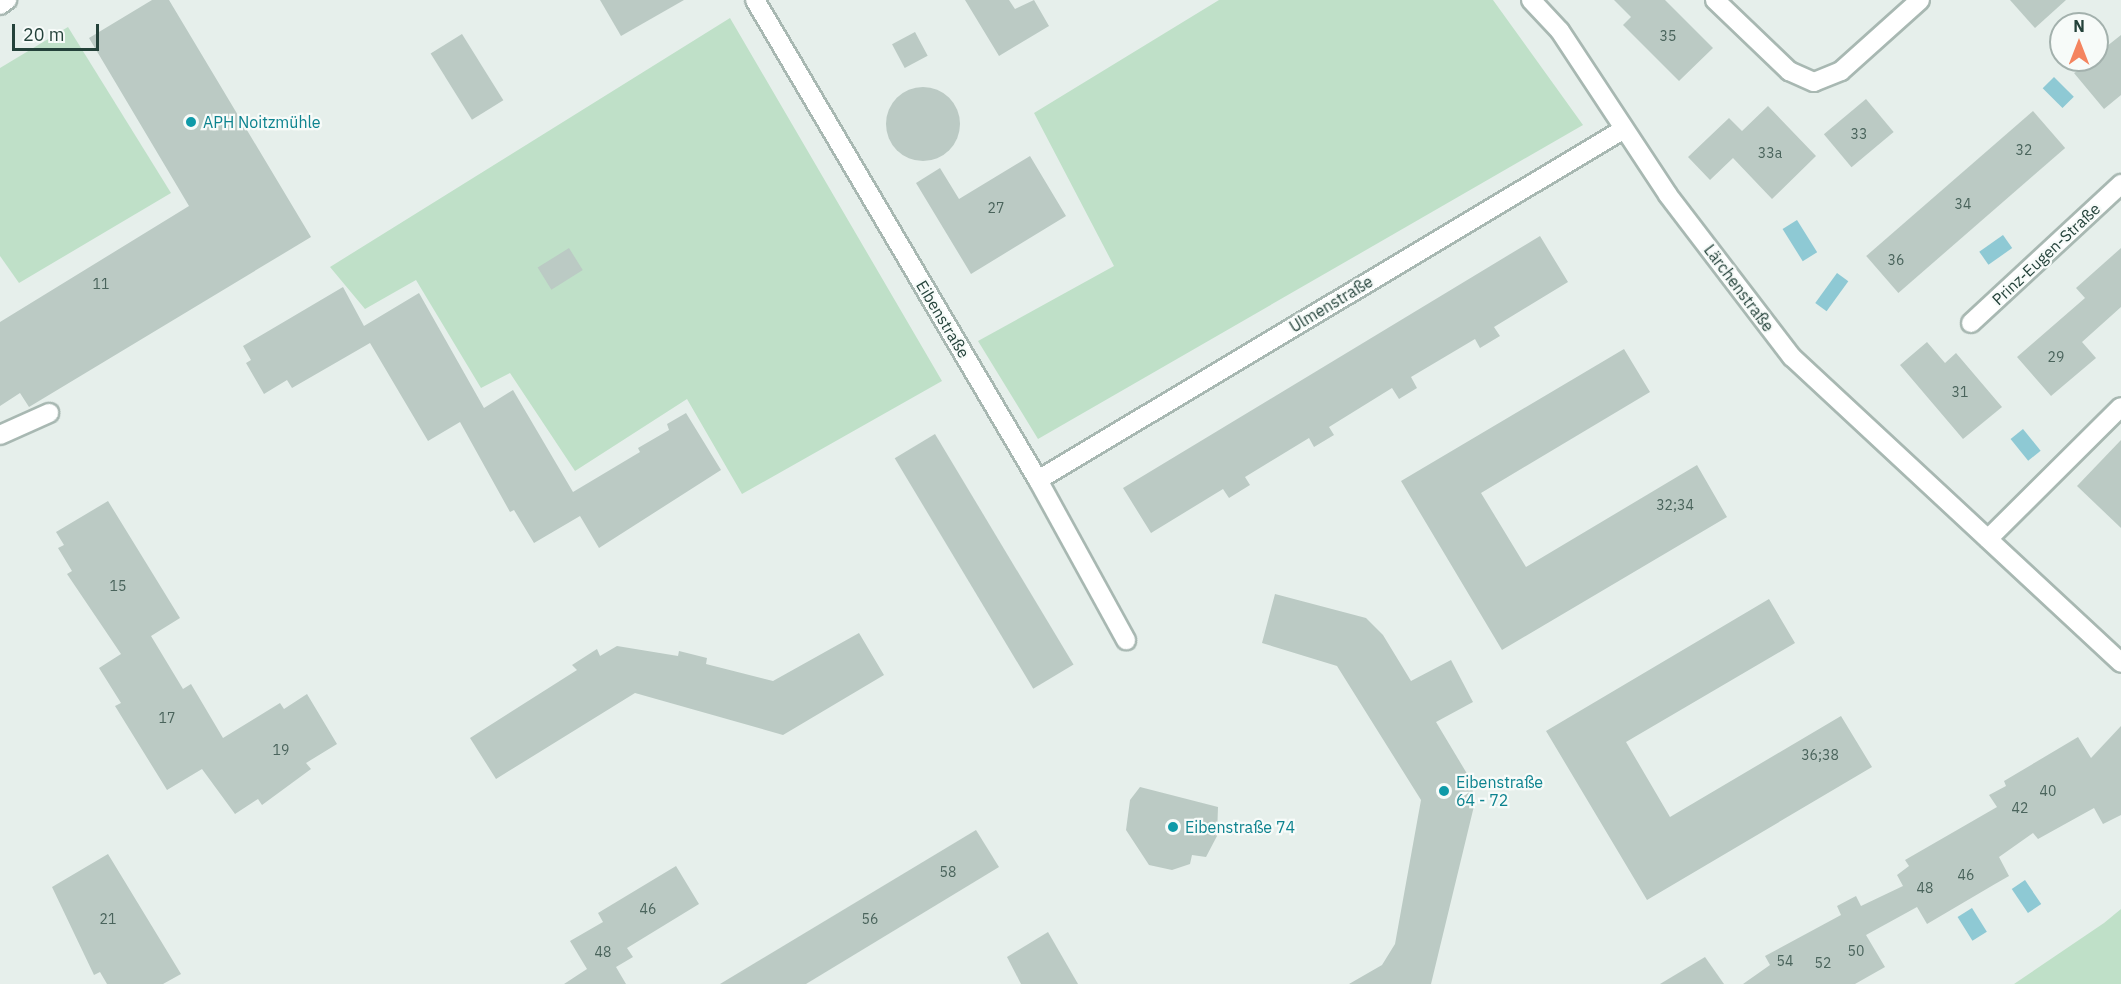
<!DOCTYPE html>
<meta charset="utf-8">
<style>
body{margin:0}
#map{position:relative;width:2121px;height:984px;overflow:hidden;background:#e6efeb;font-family:"IBM Plex Sans",sans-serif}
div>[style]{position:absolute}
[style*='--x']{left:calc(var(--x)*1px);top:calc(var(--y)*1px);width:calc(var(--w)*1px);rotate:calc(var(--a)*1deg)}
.green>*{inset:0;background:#bfe0c8}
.water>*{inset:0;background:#8ec9d4;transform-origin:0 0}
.building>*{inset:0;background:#bbcac4;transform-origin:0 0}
.round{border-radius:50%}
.roads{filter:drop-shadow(2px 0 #a8b8b2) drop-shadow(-2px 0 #a8b8b2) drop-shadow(0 2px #a8b8b2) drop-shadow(0 -2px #a8b8b2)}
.minor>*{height:18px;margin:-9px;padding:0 9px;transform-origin:9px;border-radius:9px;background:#fff}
.dots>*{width:16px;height:16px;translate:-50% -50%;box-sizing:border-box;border:3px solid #f7fbf9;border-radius:50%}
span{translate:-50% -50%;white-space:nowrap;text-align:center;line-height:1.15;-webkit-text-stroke:4.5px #f7fbf9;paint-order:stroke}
.number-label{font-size:14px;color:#4a645c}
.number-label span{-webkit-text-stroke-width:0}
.culture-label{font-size:16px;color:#0d838f}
.left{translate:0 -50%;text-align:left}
.street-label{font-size:16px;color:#24423a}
.north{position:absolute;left:2049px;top:12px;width:60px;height:60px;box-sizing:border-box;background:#f7fbf9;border:2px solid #a3b1ad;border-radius:50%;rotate:0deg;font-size:16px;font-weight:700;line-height:24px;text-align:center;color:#24423a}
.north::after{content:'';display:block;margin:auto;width:21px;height:27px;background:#f4845f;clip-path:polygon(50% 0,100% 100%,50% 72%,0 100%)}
.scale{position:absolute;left:12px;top:24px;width:87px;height:27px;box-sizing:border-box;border:3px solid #24423a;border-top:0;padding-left:8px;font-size:18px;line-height:21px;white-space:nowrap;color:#24423a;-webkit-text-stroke:4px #f7fbf9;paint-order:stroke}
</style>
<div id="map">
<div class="green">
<i style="clip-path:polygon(1219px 0,1493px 0,1583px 125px,1038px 439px,978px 341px,1114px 266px,1034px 113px)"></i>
<i style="clip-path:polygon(730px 18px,942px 381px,742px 494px,687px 399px,575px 471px,510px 373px,481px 388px,416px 280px,365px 309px,330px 267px)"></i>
<i style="clip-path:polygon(68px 27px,171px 193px,19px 283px,0 256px,0 68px)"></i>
<i style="clip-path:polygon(2121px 909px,2121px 984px,2014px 984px,2104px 923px)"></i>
</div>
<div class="water">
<i style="left:2054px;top:77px;width:28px;height:16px;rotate:45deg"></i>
<i style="left:1797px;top:220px;width:38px;height:17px;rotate:58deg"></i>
<i style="left:2003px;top:235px;width:16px;height:29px;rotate:55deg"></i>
<i style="left:1837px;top:273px;width:14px;height:37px;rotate:36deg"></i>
<i style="left:2023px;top:429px;width:28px;height:16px;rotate:51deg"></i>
<i style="left:2025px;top:880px;width:29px;height:16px;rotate:56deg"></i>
<i style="left:1972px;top:908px;width:28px;height:17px;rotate:58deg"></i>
</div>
<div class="building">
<i style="clip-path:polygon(152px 0,169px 0,311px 237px,29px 407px,20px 393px,0 406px,0 322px,189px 206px,89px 38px)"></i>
<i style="clip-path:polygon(600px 0,684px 0,621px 36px)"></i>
<i style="clip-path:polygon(965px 0,1009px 0,1015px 9px,1034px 0,1049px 26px,999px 56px)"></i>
<i style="clip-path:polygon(1614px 0,1665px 0,1713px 48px,1679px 81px,1623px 25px,1631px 17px)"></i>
<i style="clip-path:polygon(2010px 0,2066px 0,2035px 28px)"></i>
<i style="left:915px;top:32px;width:27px;height:26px;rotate:62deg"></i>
<i style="left:462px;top:34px;width:78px;height:37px;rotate:58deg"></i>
<i style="clip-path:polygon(2121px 35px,2121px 95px,2104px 109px,2074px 73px,2097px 60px,2097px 54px)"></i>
<i class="round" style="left:886px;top:87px;width:74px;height:74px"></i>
<i style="left:1866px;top:99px;width:43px;height:55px;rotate:50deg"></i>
<i style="clip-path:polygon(1768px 106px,1816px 156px,1772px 199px,1733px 158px,1710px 180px,1688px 157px,1729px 118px,1742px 131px)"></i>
<i style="left:2033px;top:111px;width:49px;height:221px;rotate:49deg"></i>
<i style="clip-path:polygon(1030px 156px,1066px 216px,971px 274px,916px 183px,940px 168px,959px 199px)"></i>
<i style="clip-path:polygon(1540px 236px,1568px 282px,1494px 327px,1500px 336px,1480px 348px,1475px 339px,1411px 377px,1417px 388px,1399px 399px,1392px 388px,1329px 427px,1334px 435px,1314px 447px,1309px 438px,1245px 477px,1250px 485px,1229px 498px,1223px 489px,1151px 533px,1123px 488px)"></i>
<i style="left:569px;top:248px;width:26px;height:37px;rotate:58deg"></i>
<i style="clip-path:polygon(2121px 248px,2121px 307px,2082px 342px,2096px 358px,2051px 396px,2017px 357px,2085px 298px,2076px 288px)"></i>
<i style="clip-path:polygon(343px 287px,364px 326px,419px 293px,484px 408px,513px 390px,573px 492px,640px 452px,638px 448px,669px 430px,667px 424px,686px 413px,721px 470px,599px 548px,580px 516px,534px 543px,514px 510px,510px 512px,460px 422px,428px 441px,370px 343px,292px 388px,287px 380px,264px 394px,246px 363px,251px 360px,243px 346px)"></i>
<i style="clip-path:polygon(1927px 342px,1945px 363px,1956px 353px,2002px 407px,1963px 439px,1900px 365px)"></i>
<i style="clip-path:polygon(1624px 349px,1650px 392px,1481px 493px,1526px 567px,1697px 465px,1727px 517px,1502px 650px,1401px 481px)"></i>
<i style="left:935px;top:434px;width:269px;height:47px;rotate:59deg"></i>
<i style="clip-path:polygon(2121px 440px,2121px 528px,2077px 486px)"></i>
<i style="clip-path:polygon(108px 501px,180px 618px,151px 636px,183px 689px,191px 684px,223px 738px,280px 703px,284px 709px,307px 694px,337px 744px,306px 763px,311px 769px,262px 805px,258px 799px,235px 814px,202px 769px,167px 790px,115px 706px,121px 703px,99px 668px,121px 654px,67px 574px,72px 571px,58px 548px,64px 545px,56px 532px)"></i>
<i style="clip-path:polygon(1275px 594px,1366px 618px,1383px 635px,1411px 681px,1451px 660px,1473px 702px,1436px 722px,1472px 782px,1474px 806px,1431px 984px,1349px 984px,1382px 965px,1395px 944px,1421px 800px,1337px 666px,1262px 643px)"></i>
<i style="clip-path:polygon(1769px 599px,1795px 643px,1626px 742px,1670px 817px,1841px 716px,1872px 767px,1647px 900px,1546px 731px)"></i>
<i style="clip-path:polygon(859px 633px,884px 675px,783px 735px,635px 693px,496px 779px,470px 738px,577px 670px,572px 665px,597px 649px,600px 656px,617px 646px,678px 656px,679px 651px,707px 658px,706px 664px,773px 681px)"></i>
<i style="clip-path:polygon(2121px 726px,2121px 815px,2103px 824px,2094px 808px,2038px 839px,2033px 833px,1999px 857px,2009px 876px,1995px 884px,1927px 924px,1917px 907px,1866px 935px,1885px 967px,1855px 984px,1743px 984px,1770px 965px,1765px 956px,1841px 915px,1837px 906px,1856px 896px,1861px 906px,1903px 886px,1897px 875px,1909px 866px,1905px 860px,1997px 807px,1989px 795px,2006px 786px,2004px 781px,2078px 737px,2091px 758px)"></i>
<i style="clip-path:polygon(1140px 787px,1218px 807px,1217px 836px,1206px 857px,1192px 855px,1190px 864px,1172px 870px,1149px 865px,1126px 830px,1130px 800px)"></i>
<i style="clip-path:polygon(976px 830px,999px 867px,806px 984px,720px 984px)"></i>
<i style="clip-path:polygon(108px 854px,181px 974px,163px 984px,107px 984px,100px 972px,94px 975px,52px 887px)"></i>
<i style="clip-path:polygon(676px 866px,699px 904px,627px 948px,633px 957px,616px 967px,626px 984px,564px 984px,587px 969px,570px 941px,603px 922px,598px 913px)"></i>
<i style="clip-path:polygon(1048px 932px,1078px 984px,1021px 984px,1007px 957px)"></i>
<i style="clip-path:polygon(1705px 957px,1724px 984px,1660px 984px)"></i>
</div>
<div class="roads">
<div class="minor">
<i style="--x:755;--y:0;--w:557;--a:59.48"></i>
<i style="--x:1038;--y:480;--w:183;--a:61.2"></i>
<i style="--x:1531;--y:0;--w:42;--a:46.9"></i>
<i style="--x:1560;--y:31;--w:196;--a:56.6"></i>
<i style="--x:1668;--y:195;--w:204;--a:52.6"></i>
<i style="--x:1792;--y:357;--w:449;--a:42.9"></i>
<i style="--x:1715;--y:0;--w:103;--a:43.8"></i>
<i style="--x:1789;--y:71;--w:27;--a:24"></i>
<i style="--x:1814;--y:82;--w:29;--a:-22"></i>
<i style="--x:1841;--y:71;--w:106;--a:-41.9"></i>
<i style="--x:0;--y:5;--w:9;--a:-36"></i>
<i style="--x:1971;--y:323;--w:205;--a:-42.8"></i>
<i style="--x:0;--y:435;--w:54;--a:-24.2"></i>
<i style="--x:1038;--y:480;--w:683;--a:-30.92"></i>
<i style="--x:1988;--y:539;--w:187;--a:-44.8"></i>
</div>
</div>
<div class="dots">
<i style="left:191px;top:122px;background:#0f9aa8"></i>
<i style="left:1444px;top:791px;background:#0f9aa8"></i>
<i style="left:1173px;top:827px;background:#0f9aa8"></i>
</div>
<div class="number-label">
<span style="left:1668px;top:36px">35</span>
<span style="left:1859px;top:134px">33</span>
<span style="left:2024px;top:150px">32</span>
<span style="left:1770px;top:153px">33a</span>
<span style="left:1963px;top:204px">34</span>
<span style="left:996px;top:208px">27</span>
<span style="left:1896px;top:260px">36</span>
<span style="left:101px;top:284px">11</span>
<span style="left:2056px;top:357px">29</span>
<span style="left:1960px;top:392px">31</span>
<span style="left:1675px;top:505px">32;34</span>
<span style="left:118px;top:586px">15</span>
<span style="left:167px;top:718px">17</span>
<span style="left:281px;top:750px">19</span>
<span style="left:1820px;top:755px">36;38</span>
<span style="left:2048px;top:791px">40</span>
<span style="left:2020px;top:808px">42</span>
<span style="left:948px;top:872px">58</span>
<span style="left:1966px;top:875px">46</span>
<span style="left:1925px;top:888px">48</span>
<span style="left:648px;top:909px">46</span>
<span style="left:108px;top:919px">21</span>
<span style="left:870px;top:919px">56</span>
<span style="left:1856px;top:951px">50</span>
<span style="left:603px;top:952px">48</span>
<span style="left:1785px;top:961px">54</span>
<span style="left:1823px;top:963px">52</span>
</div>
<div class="culture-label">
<span class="left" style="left:203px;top:122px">APH Noitzmühle</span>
<span class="left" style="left:1456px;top:791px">Eibenstraße<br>64 - 72</span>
<span class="left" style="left:1185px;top:827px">Eibenstraße 74</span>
</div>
<div class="street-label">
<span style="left:2046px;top:254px;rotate:-43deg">Prinz-Eugen-Straße</span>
<span style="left:1739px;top:288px;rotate:53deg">Lärchenstraße</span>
<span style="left:1331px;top:304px;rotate:-31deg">Ulmenstraße</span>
<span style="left:943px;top:319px;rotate:59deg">Eibenstraße</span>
</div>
<div class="north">N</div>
<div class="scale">20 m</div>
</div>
